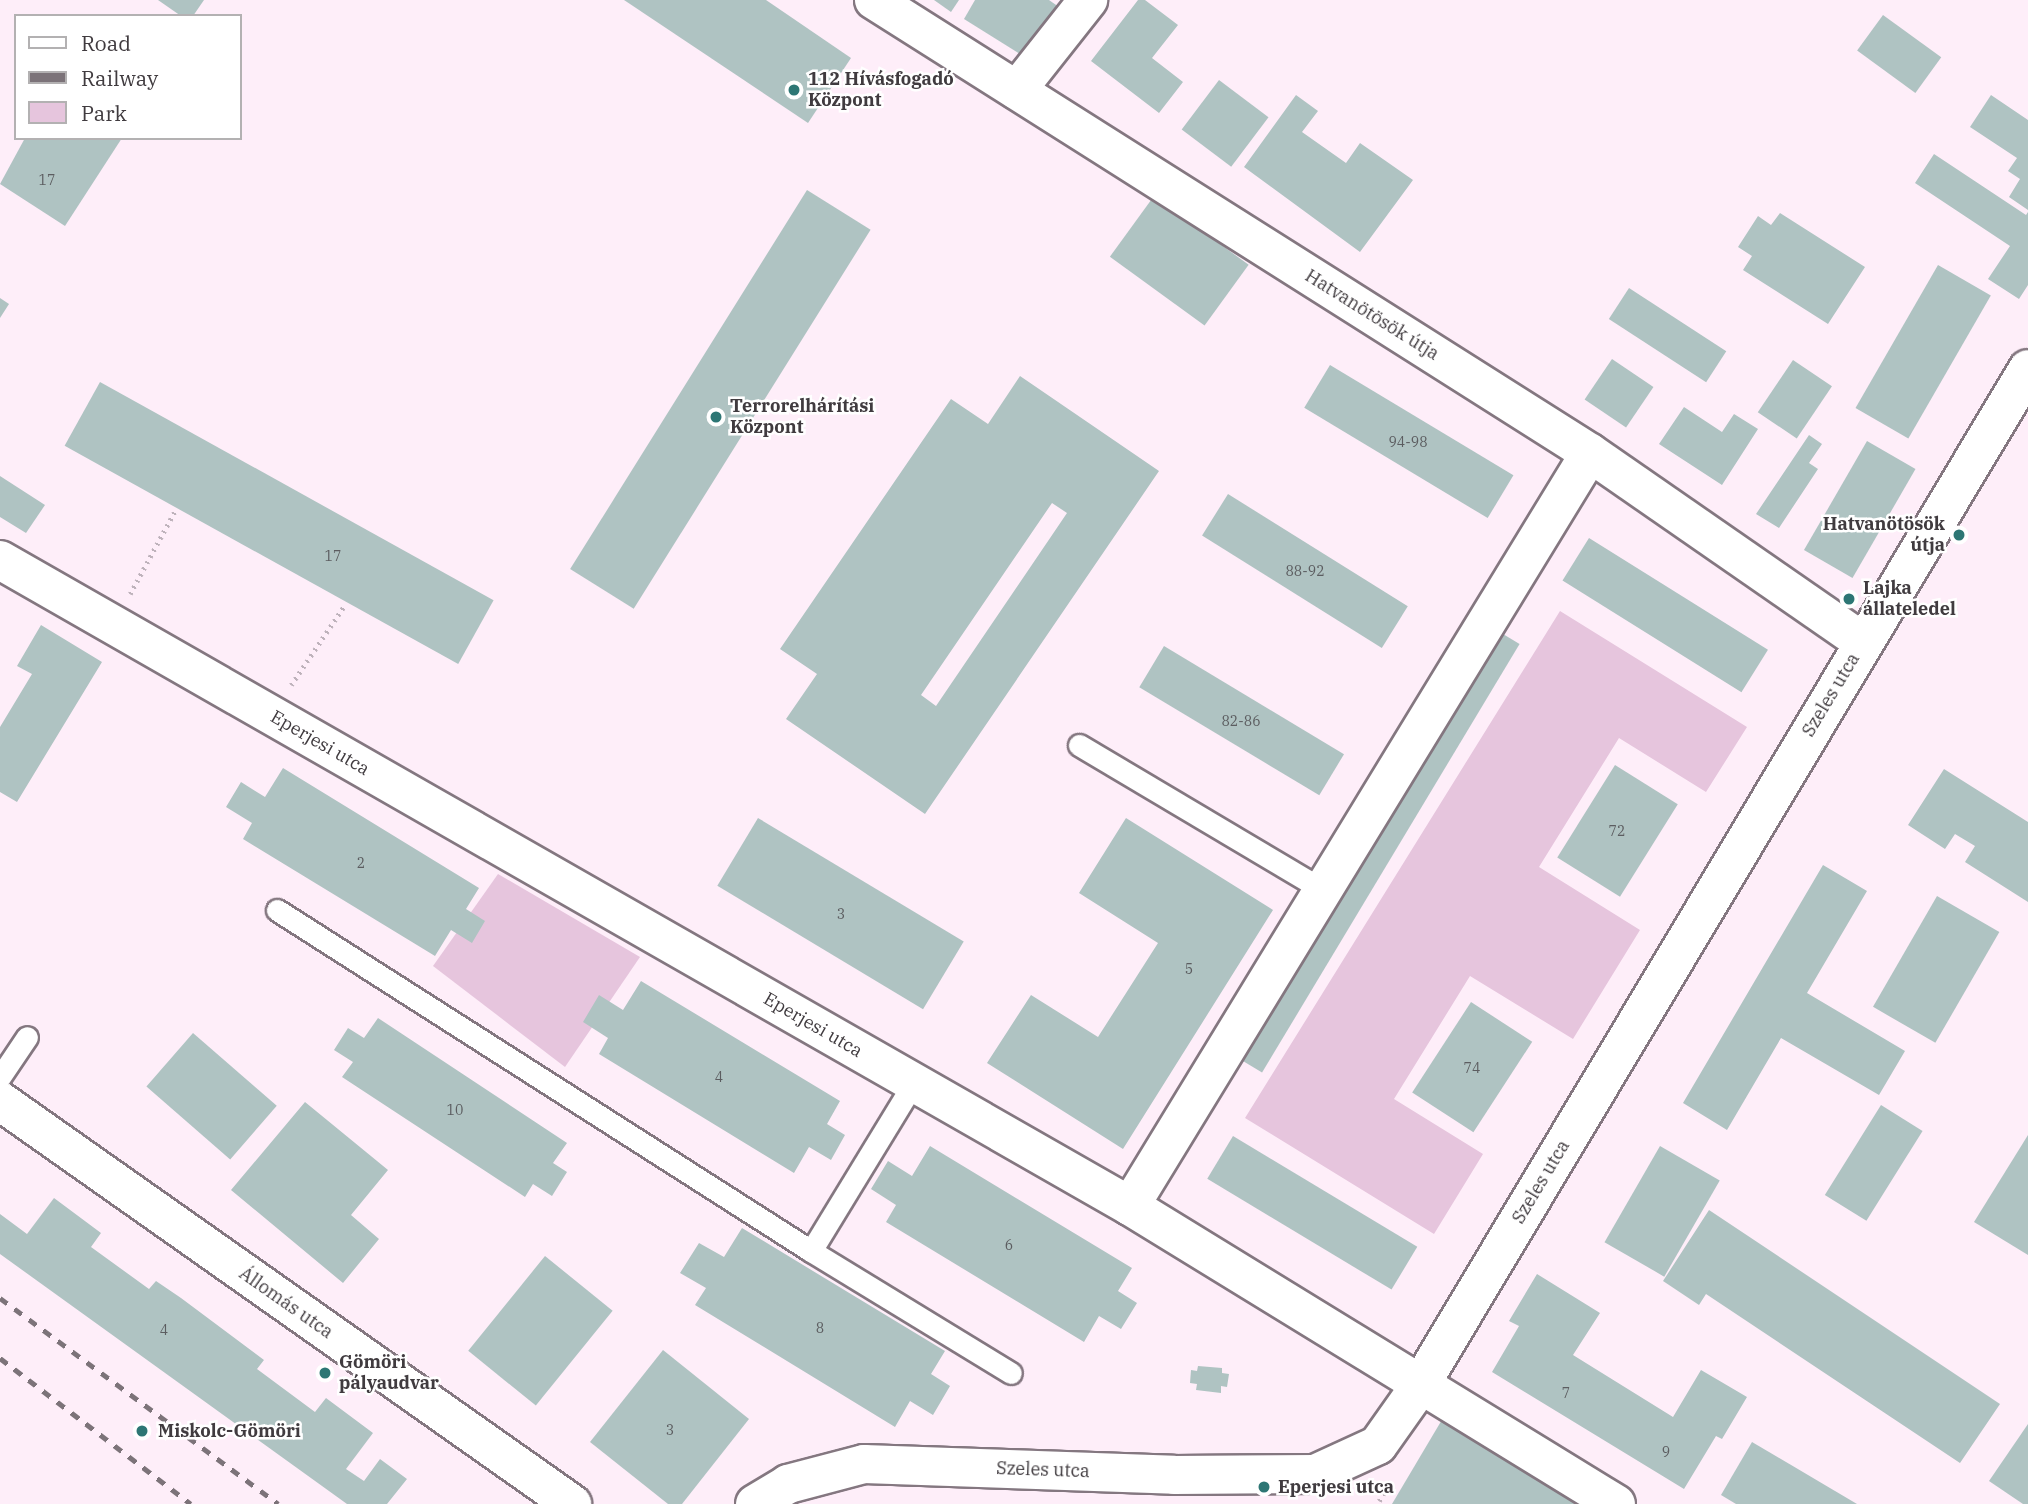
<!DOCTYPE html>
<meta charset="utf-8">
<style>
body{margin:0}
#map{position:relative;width:2028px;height:1504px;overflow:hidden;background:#feeef9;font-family:"IBM Plex Serif",serif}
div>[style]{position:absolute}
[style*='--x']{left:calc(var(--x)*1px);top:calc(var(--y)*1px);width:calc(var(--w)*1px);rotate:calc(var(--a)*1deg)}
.green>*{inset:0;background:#e6c5dd}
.building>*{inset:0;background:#afc3c2;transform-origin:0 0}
.path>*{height:4.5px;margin-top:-2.25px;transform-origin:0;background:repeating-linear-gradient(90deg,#beb2bb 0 2px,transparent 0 7px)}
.roads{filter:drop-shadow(2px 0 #847780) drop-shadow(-2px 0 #847780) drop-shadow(0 2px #847780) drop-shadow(0 -2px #847780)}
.service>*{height:21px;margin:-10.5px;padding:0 10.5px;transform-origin:10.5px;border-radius:10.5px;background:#fff}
.minor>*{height:38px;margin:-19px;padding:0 19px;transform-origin:19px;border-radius:19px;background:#fff}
.rail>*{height:5px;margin-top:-2.5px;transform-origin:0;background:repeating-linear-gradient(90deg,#7c7379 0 9px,transparent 0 18px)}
.dots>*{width:19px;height:19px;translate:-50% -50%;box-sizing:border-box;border:4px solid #fff;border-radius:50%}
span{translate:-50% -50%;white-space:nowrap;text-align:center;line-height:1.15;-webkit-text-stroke:5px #fff;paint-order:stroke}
.number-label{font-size:14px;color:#5c5d60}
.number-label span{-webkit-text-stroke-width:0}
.poi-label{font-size:18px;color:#403b3f;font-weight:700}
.left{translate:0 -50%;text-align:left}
.right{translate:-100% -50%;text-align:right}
.street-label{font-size:18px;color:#403b3f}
.legend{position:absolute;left:14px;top:14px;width:228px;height:126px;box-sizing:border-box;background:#fff;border:2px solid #b3b1b2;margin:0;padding:9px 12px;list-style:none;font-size:21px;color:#403b3f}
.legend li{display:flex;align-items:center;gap:14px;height:35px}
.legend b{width:35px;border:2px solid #b3b1b2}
</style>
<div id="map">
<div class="green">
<i style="clip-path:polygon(1560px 611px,1747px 727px,1706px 792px,1619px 738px,1539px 867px,1640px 930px,1573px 1039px,1470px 976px,1394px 1099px,1483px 1154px,1434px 1234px,1245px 1118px)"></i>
<i style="clip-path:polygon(498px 874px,640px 957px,565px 1067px,433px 966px)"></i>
</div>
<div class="building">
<i style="clip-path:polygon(158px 0,204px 0,193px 16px,181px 16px)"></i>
<i style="clip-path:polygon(624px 0,766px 0,851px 58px,808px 123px)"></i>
<i style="clip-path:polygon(934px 0,959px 0,951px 12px)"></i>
<i style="clip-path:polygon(975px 0,1049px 0,1066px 12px,1031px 61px,964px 19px)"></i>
<i style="clip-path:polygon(1138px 0,1145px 0,1178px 25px,1152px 58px,1183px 82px,1159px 113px,1091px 61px)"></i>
<i style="left:1883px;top:15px;width:72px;height:44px;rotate:36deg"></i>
<i style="left:1219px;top:80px;width:62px;height:62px;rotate:37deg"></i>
<i style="clip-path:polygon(1296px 95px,1318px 111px,1302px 132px,1346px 163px,1360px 143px,1413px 180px,1360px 252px,1244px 167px)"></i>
<i style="clip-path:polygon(1991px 95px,2028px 120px,2028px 210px,2009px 197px,2020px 179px,2008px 171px,2017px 158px,1970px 127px)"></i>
<i style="clip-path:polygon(25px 138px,122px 138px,65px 226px,0 184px)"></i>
<i style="clip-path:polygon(1934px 154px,2026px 215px,2028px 212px,2028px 285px,2019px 299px,1988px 279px,2010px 246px,1915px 183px)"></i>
<i style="left:807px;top:190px;width:75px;height:447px;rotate:32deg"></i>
<i style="left:1154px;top:196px;width:117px;height:75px;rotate:36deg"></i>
<i style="clip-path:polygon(1780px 213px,1865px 267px,1828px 324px,1743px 270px,1752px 256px,1738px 247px,1758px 216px,1771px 225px)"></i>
<i style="left:1938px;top:265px;width:61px;height:165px;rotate:30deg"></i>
<i style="left:1629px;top:288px;width:116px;height:37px;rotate:33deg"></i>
<i style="clip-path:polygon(0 298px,9px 304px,0 318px)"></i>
<i style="left:1612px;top:359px;width:50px;height:49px;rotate:34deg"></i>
<i style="left:1793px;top:360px;width:47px;height:63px;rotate:34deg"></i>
<i style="left:1330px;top:365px;width:214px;height:50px;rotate:31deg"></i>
<i style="clip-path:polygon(evenodd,1020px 376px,1159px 471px,925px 814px,786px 719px,817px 674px,780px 649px,951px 399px,988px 424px,1020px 376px,1052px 503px,1067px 513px,936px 706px,921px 695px,1052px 503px)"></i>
<i style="left:100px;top:382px;width:450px;height:73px;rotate:29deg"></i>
<i style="clip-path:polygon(1684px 407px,1722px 432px,1734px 414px,1758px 429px,1722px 485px,1659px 444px)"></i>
<i style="clip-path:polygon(1809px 435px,1822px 444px,1809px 463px,1818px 469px,1779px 528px,1756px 514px)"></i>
<i style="left:1867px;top:441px;width:56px;height:126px;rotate:30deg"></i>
<i style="clip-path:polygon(0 476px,45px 505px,26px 533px,0 517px)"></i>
<i style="left:1228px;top:494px;width:212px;height:49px;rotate:32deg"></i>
<i style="left:1589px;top:538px;width:211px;height:50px;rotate:32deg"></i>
<i style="clip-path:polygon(41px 625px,102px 662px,17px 802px,0 792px,0 727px,32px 674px,17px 666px)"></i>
<i style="left:1493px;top:628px;width:31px;height:500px;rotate:31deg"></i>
<i style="left:1164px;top:646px;width:210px;height:48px;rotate:31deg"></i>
<i style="left:1615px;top:765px;width:74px;height:109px;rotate:32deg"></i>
<i style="clip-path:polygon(283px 768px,479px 888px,466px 909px,485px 921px,472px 943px,451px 930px,435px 956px,243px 839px,252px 823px,226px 807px,241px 782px,265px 797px)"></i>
<i style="clip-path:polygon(1944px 769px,2028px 822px,2028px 902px,1965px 862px,1975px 846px,1955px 834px,1945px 849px,1908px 825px)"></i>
<i style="left:758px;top:818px;width:240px;height:79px;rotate:31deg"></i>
<i style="clip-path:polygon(1126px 818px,1273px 910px,1123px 1149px,987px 1063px,1031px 995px,1098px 1037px,1158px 943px,1079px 893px)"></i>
<i style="clip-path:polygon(1823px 865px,1867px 891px,1807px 993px,1905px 1051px,1879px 1095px,1781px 1038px,1727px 1130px,1683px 1103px)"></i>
<i style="left:1937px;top:896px;width:72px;height:128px;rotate:30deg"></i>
<i style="clip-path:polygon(641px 981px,840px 1101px,827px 1124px,845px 1135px,831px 1160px,809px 1147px,794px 1173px,599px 1054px,608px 1038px,583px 1022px,599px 995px,623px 1010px)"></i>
<i style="left:1471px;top:1002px;width:73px;height:108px;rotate:33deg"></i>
<i style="clip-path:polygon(378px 1018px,567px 1143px,553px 1163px,567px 1172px,552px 1196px,533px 1184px,525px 1197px,342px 1077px,353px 1062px,334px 1050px,348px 1028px,364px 1038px)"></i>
<i style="left:193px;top:1033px;width:111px;height:71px;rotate:41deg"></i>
<i style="clip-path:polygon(305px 1102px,388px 1170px,351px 1215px,379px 1239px,343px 1283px,231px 1190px)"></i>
<i style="left:1881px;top:1105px;width:49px;height:106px;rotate:32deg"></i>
<i style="clip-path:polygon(2028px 1135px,2028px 1255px,1974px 1222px)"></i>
<i style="left:1233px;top:1136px;width:215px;height:50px;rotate:31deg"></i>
<i style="clip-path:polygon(930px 1146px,1132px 1268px,1118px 1291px,1137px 1303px,1121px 1329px,1099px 1316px,1084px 1342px,886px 1222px,896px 1205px,871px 1189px,888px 1161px,912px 1176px)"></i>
<i style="left:1660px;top:1146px;width:69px;height:111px;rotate:30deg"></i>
<i style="clip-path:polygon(54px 1198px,101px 1233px,91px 1247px,149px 1289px,156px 1281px,181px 1298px,264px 1360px,257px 1369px,315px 1412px,326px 1398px,373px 1433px,346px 1469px,364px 1481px,380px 1459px,407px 1479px,387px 1504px,347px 1504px,0 1254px,0 1214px,27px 1234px)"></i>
<i style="clip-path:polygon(1709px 1210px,2000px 1404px,1960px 1463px,1706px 1294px,1699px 1305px,1663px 1281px)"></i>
<i style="clip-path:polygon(742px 1228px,945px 1351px,931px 1374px,950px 1386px,933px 1415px,910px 1401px,895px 1427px,695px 1305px,706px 1288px,680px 1273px,699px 1243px,724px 1257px)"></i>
<i style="left:545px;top:1256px;width:87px;height:122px;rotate:39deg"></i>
<i style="clip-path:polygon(1537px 1274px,1600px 1313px,1573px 1355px,1673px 1417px,1701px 1370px,1747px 1397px,1722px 1439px,1716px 1436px,1684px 1489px,1492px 1372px,1519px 1326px,1509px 1321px)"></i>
<i style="clip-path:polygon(663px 1350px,749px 1419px,682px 1504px,668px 1504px,590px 1442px)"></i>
<i style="clip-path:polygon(1198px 1366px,1222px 1368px,1222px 1373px,1229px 1374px,1227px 1387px,1221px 1386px,1221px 1393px,1196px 1390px,1197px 1384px,1190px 1383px,1191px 1370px,1197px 1371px)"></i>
<i style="clip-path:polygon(1443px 1418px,1587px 1504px,1392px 1504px)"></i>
<i style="clip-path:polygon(2028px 1424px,2028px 1504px,2023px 1504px,1989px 1481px)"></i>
<i style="clip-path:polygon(1752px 1442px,1857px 1504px,1736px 1504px,1721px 1495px)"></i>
</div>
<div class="path">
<i style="--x:130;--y:594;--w:97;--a:-61.6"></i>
<i style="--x:291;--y:685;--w:95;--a:-56.1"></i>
<i style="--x:1379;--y:1501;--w:27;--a:-59"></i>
</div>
<div class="roads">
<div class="service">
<i style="--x:1079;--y:745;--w:284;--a:30.7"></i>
<i style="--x:277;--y:910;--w:634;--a:32.56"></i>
<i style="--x:811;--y:1251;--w:198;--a:-58.6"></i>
<i style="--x:0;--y:1077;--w:48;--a:-56"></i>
<i style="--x:811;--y:1251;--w:234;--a:31.4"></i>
</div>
<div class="minor">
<i style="--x:874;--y:0;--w:847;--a:32.32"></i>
<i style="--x:1590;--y:453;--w:332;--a:34.7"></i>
<i style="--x:1017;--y:90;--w:115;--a:-51.7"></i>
<i style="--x:0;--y:560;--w:1302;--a:29.76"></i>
<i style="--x:1130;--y:1206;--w:570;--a:31.52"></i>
<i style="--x:0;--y:1101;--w:700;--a:35.17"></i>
<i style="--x:1130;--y:1206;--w:882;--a:-58.58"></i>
<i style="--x:755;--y:1504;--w:39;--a:-31"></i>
<i style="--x:788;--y:1484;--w:79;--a:-14.7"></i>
<i style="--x:864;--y:1464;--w:310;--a:2"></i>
<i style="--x:1174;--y:1475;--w:141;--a:-0.4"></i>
<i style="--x:1315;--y:1474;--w:69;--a:-24.7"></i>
<i style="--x:1378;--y:1445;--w:71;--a:-54.7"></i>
<i style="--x:1419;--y:1387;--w:1186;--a:-59.11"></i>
</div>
</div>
<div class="rail">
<i style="--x:0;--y:1298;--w:346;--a:36.5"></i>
<i style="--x:0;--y:1358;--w:240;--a:37.4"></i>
</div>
<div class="dots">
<i style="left:794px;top:90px;background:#2d7674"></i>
<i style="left:716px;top:417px;background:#2d7674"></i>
<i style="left:1959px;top:535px;background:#2d7674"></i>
<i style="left:1849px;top:599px;background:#2d7674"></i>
<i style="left:325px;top:1373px;background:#2d7674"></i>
<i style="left:142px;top:1431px;background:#2d7674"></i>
<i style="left:1264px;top:1487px;background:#2d7674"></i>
</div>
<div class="number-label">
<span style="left:47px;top:180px">17</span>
<span style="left:1408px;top:442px">94-98</span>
<span style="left:333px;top:556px">17</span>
<span style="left:1305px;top:571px">88-92</span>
<span style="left:1241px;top:721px">82-86</span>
<span style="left:1617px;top:831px">72</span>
<span style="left:361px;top:863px">2</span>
<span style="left:841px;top:914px">3</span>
<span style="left:1189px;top:969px">5</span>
<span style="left:1472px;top:1068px">74</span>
<span style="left:719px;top:1077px">4</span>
<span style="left:455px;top:1110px">10</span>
<span style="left:1009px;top:1245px">6</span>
<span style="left:820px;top:1328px">8</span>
<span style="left:164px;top:1330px">4</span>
<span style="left:1566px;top:1393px">7</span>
<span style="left:670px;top:1430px">3</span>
<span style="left:1666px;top:1452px">9</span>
</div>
<div class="poi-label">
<span class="left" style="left:808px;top:90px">112 Hívásfogadó<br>Központ</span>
<span class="left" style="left:730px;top:417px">Terrorelhárítási<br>Központ</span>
<span class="right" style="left:1945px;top:535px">Hatvanötösök<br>útja</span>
<span class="left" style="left:1863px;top:599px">Lajka<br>állateledel</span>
<span class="left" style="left:339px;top:1373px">Gömöri<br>pályaudvar</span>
<span class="left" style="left:158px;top:1431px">Miskolc-Gömöri</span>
<span class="left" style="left:1278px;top:1487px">Eperjesi utca</span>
</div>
<div class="street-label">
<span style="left:1372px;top:315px;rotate:32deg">Hatvanötösök útja</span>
<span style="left:1831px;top:695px;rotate:-59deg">Szeles utca</span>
<span style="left:320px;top:743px;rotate:30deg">Eperjesi utca</span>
<span style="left:813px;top:1025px;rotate:30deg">Eperjesi utca</span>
<span style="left:1541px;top:1182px;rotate:-59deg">Szeles utca</span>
<span style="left:286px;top:1303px;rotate:35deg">Állomás utca</span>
<span style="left:1043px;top:1470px;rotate:2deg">Szeles utca</span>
</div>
<ul class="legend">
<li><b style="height:9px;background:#fff"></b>Road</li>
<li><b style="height:9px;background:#7c7379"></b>Railway</li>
<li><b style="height:19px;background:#e6c5dd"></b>Park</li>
</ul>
</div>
